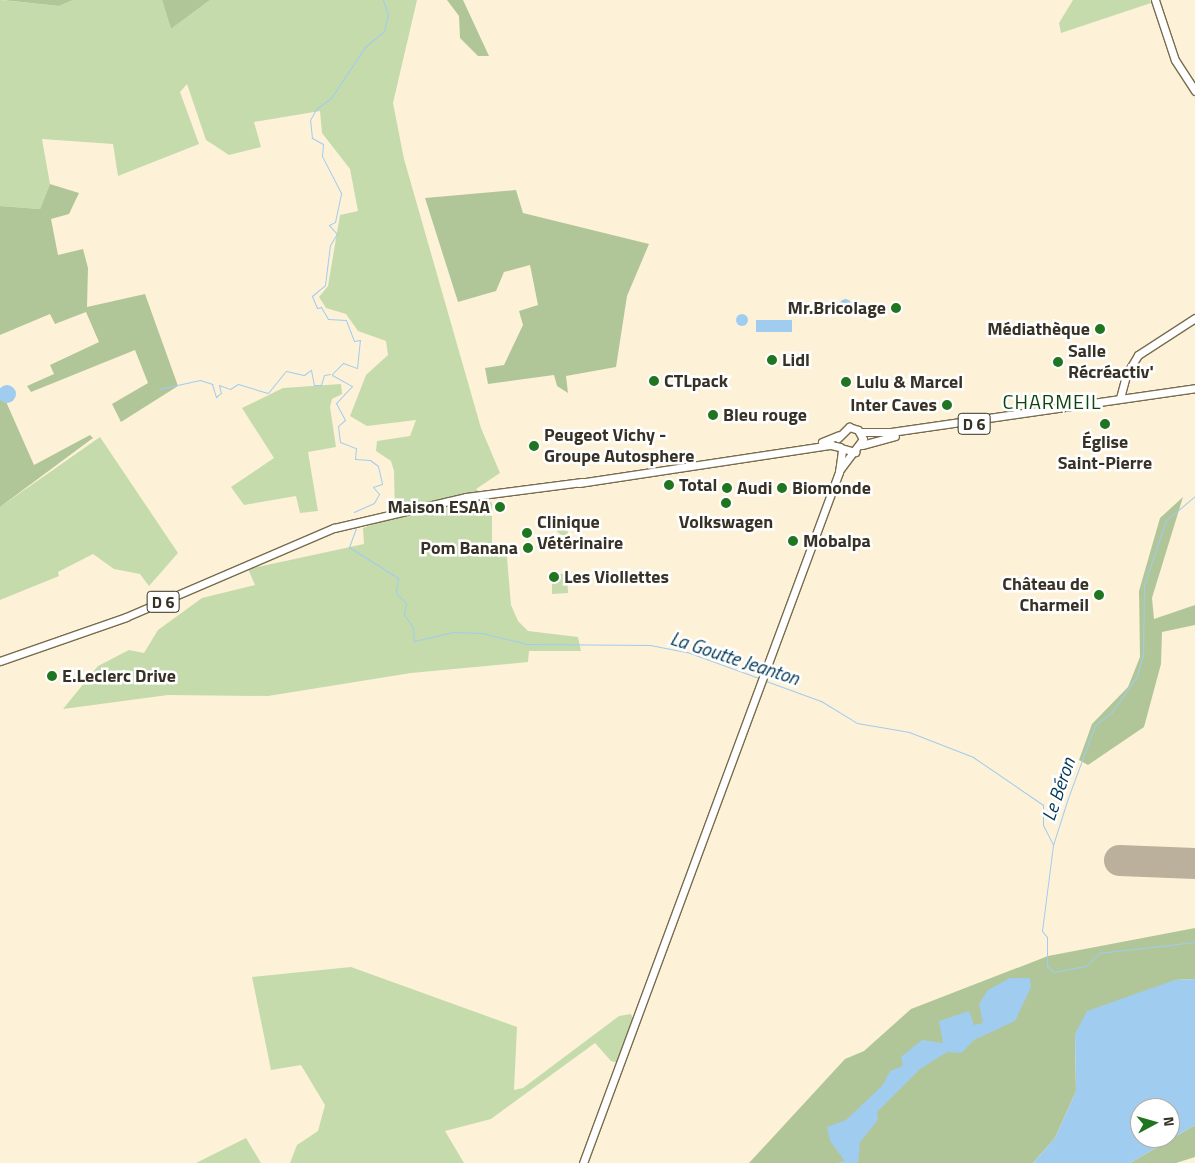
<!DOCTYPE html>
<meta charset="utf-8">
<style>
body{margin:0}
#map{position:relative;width:1195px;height:1163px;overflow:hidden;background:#fdf2d8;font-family:"Titillium Web",sans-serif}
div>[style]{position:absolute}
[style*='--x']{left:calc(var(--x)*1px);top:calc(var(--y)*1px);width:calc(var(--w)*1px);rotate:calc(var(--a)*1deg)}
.green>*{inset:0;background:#c5dbac}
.forest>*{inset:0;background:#b1c698}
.water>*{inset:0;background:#a0ccef;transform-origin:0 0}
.round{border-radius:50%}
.stream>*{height:1px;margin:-0.5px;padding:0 0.5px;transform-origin:0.5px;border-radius:0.5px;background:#a0ccef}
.runway>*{height:31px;margin:-15.5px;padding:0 15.5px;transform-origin:15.5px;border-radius:15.5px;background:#bab09b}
.roads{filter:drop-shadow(1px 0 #786c4e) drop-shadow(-1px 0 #786c4e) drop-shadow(0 1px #786c4e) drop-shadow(0 -1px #786c4e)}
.major>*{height:7px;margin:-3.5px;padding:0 3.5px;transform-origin:3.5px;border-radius:3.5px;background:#fff}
.dots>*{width:14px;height:14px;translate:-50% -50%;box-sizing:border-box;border:2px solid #fff;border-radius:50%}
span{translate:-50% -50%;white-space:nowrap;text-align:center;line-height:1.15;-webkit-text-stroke:5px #fff;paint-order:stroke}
.shield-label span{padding:1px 4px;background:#fff;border:1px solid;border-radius:4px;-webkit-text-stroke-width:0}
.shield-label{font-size:16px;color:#373225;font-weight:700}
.poi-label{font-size:18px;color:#373225;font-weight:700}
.right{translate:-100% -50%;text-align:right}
.left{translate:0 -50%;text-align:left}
.water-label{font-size:19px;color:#013859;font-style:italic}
.quarter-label{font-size:20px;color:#0f450f;letter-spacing:1px}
.north{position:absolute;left:1130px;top:1098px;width:50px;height:50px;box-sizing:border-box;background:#fff;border:1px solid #afada8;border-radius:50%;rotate:84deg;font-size:14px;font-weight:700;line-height:20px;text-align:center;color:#373225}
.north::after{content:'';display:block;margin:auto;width:18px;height:22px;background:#1f7520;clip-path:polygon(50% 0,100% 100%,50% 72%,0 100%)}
</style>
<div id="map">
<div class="green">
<i style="clip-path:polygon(0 0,59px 6px,73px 0,162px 0,171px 29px,210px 0,417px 0,393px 103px,404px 159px,481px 428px,500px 473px,476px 489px,492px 503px,492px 544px,506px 546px,511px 605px,518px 621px,528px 631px,578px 637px,581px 651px,529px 651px,528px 662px,411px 673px,268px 696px,168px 695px,63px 709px,98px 666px,129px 650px,144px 653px,158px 630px,202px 598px,255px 585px,248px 569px,364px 544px,363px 528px,395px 517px,394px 471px,391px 461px,376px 451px,377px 441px,410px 436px,416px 420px,367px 426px,350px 416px,366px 375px,388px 355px,386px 341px,358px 331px,346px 314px,326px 308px,319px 297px,328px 286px,340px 215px,358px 211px,350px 169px,322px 133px,320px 111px,254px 122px,261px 147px,229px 155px,206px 140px,187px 84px,180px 92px,199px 144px,118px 176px,113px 144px,42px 139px,50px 184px,40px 209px,0 206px)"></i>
<i style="clip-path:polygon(1073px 0,1150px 0,1151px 3px,1061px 33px,1059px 23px)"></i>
<i style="clip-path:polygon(341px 384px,342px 394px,332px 399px,330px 407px,336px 447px,308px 452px,318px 511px,300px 513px,296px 496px,244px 505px,231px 487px,274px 458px,242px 408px,283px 388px)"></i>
<i style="clip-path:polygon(100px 437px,178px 553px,149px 586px,140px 574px,114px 569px,93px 554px,58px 572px,59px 576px,0 600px,0 507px)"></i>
<i style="clip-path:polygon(548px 524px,567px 524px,568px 537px,566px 539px)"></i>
<i style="clip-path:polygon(567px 572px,568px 593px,552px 594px,552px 577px)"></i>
<i style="clip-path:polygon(351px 967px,517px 1027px,514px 1090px,523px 1088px,619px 1016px,631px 1014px,636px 1025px,622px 1064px,611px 1061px,595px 1043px,491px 1119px,445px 1131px,464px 1163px,290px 1163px,297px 1145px,318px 1131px,325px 1105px,301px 1065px,271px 1070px,252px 977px)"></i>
<i style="clip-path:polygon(246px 1138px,261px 1163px,196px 1163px)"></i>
</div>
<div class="forest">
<i style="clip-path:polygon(2px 0,73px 0,59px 6px)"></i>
<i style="clip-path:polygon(162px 0,210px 0,171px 29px)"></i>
<i style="clip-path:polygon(447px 0,463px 0,489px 56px,478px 56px,460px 38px,459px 16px)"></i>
<i style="clip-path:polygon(50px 184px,79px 193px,69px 214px,51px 219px,58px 255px,83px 249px,88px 268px,87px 307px,145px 294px,178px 386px,121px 422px,112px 404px,148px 383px,135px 350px,31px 392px,27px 386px,54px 374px,50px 365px,99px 342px,86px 312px,55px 324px,50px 314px,0 335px,0 206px,40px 209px)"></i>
<i style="clip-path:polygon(516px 190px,523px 213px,649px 244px,627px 296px,616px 367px,566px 376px,568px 393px,557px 386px,554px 375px,488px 384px,485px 368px,504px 365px,523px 325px,519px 311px,538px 305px,530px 265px,504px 272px,496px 291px,458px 302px,425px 198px)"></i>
<i style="clip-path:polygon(0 388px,34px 465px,90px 435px,93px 438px,0 507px)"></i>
<i style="clip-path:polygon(1183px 497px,1152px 598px,1154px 619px,1195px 605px,1195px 625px,1162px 632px,1161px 664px,1144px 727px,1088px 765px,1079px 760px,1092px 724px,1128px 687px,1140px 657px,1139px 591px,1160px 518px)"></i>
<i style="clip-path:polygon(1195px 928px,1195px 979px,1175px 980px,1075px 1034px,1076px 1091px,1055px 1138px,1033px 1163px,749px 1163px,845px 1059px,864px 1051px,911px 1009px,1048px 956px)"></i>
<i style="clip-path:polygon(1195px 1125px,1195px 1157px,1176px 1163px,1130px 1163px)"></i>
</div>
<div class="water">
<i class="round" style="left:839.5px;top:298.5px;width:11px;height:11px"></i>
<i class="round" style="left:736px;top:314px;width:12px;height:12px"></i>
<i style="left:756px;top:320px;width:36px;height:12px"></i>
<i class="round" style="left:-2px;top:385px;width:18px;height:18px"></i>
<i style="clip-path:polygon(1010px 978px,1030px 978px,1031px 987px,1015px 1021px,974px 1040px,961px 1053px,947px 1052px,920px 1069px,877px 1112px,878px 1120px,860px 1142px,858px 1163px,836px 1163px,845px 1161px,830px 1141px,827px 1127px,846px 1120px,883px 1085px,890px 1071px,903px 1066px,901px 1057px,922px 1040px,943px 1043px,939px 1021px,969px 1011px,974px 1025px,983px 1023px,979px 1004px,988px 990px)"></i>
<i style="clip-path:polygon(evenodd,1195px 979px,1195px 1125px,1130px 1163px,1033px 1163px,1055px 1138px,1076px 1091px,1075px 1034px,1087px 1011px,1175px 980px,1195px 979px,1140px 1108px,1170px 1108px,1170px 1138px,1140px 1138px,1140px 1108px)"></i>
</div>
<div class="stream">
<i style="--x:332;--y:374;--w:16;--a:-45"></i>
<i style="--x:343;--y:363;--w:15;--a:20"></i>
<i style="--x:357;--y:368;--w:28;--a:-84"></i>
<i style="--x:360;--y:340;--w:6;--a:171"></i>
<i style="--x:354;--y:341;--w:22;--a:-111"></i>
<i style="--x:346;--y:320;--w:18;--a:-177"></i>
<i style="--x:328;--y:319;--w:14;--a:-120"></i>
<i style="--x:321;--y:307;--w:4;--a:166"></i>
<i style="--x:317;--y:308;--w:13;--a:-113"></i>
<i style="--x:312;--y:296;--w:17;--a:-40"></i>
<i style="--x:325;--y:285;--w:40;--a:-82.9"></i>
<i style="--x:330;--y:245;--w:13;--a:-58"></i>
<i style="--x:337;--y:234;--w:12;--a:-132"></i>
<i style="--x:329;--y:225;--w:7;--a:-27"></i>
<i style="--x:335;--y:222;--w:30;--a:-78"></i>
<i style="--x:341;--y:193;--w:42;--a:-117.2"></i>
<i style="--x:322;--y:156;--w:12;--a:-85"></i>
<i style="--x:323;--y:144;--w:13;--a:-151"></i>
<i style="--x:312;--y:138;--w:18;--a:-96"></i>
<i style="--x:310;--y:120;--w:13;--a:-61"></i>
<i style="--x:316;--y:109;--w:19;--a:-36"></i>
<i style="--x:331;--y:98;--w:61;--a:-56.3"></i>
<i style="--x:365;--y:47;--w:25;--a:-40"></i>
<i style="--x:384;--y:31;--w:16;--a:-76"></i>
<i style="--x:388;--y:15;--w:16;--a:-108"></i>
<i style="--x:332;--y:375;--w:23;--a:29"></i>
<i style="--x:352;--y:386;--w:23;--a:133"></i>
<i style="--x:336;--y:403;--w:19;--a:62"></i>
<i style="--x:345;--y:420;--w:9;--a:139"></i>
<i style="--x:338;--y:426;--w:16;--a:83"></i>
<i style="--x:340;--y:442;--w:17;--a:21"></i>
<i style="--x:356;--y:448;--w:11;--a:95"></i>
<i style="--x:355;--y:459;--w:15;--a:4"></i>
<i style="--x:370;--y:460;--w:10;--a:37"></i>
<i style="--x:378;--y:466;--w:18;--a:77"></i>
<i style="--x:382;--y:484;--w:9;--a:162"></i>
<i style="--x:373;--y:487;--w:9;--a:49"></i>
<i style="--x:379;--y:494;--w:10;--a:119"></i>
<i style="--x:374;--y:503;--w:22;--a:156"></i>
<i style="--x:159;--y:389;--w:42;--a:-12.4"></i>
<i style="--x:200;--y:380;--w:13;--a:18"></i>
<i style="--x:212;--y:384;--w:14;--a:73"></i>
<i style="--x:216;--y:397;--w:6;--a:-39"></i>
<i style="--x:221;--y:393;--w:8;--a:-104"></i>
<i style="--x:219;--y:385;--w:12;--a:20"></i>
<i style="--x:230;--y:389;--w:9;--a:-32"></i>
<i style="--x:238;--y:384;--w:31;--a:17"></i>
<i style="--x:268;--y:393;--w:28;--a:-51"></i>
<i style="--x:286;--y:371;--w:18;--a:13"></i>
<i style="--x:304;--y:375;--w:9;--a:-36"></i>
<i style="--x:311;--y:370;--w:15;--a:79"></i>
<i style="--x:314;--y:385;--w:7;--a:0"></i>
<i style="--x:321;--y:385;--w:10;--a:-73"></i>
<i style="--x:324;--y:375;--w:6;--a:-9"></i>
<i style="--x:1195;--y:496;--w:38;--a:140"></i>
<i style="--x:1166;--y:520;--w:69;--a:108.7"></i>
<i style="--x:1144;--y:585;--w:70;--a:90.8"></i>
<i style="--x:1143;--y:655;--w:22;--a:106"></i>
<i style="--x:1137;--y:676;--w:44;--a:124.8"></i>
<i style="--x:1112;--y:712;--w:21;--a:143"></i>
<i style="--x:1095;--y:725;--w:78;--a:110.3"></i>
<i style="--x:1068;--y:798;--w:49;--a:107.7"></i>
<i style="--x:1053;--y:845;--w:87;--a:97.3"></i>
<i style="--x:1042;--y:931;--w:8;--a:50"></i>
<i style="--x:1047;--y:937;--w:29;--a:90"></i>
<i style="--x:1047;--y:966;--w:9;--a:41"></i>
<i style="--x:1054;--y:972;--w:33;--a:-11"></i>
<i style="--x:1086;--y:966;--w:18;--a:-45"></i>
<i style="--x:1099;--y:953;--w:97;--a:-6.5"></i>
<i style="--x:356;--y:528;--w:20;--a:110"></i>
<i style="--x:349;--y:547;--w:58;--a:32.3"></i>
<i style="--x:398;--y:578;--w:15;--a:98"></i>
<i style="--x:396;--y:593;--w:14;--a:45"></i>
<i style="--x:406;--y:603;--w:11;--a:100"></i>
<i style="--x:404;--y:614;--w:17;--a:57"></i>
<i style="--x:413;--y:628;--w:13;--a:86"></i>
<i style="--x:414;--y:641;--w:40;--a:-13"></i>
<i style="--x:453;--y:632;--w:29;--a:2"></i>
<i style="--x:482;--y:633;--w:46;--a:13.7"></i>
<i style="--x:527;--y:644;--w:123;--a:0.5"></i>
<i style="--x:650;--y:645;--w:38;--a:11"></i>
<i style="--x:687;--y:652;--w:77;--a:19.9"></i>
<i style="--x:766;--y:681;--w:59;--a:20"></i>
<i style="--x:821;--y:701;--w:42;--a:31.4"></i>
<i style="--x:857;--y:723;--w:53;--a:9.8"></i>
<i style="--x:909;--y:732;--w:69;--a:21.3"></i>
<i style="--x:973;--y:757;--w:85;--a:34.4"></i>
<i style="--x:1043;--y:805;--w:20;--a:90"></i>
<i style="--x:1043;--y:825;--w:22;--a:63"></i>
</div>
<div class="runway">
<i style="--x:1119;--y:860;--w:76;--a:2.3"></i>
</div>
<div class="roads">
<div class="major">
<i style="--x:1155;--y:0;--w:63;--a:71.6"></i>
<i style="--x:1175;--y:60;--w:37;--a:57"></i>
<i style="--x:1120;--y:398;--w:24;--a:-75"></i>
<i style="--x:1126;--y:375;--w:23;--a:-59"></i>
<i style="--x:1138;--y:355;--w:68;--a:-33"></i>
<i style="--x:861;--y:432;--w:30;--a:0"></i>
<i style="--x:891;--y:432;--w:307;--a:-8.2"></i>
<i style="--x:838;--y:438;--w:16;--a:-45"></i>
<i style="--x:849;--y:427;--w:9;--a:18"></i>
<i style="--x:858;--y:430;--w:10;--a:61"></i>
<i style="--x:863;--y:439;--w:39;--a:127"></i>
<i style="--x:822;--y:442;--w:18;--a:-22"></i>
<i style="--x:862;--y:445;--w:34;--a:-15"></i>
<i style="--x:841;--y:448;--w:15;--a:16"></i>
<i style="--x:579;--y:483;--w:255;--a:-8.6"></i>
<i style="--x:831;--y:445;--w:9;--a:13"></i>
<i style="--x:0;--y:661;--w:133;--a:-19.2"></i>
<i style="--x:126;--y:617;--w:226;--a:-23.2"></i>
<i style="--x:334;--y:528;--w:136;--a:-13.2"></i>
<i style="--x:466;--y:497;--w:117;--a:-7.4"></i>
<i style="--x:583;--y:1163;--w:737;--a:-69.67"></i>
<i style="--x:839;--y:472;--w:22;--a:-82"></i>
</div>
</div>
<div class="dots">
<i style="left:896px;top:308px;background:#1f7520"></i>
<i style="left:1100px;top:329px;background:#1f7520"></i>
<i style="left:772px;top:360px;background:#1f7520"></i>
<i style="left:1058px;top:362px;background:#1f7520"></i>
<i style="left:654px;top:381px;background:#1f7520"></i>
<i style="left:846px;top:382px;background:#1f7520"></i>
<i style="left:947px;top:405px;background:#1f7520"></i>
<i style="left:713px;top:415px;background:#1f7520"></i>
<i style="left:1105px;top:424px;background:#1f7520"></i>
<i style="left:534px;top:446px;background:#1f7520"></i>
<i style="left:669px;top:485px;background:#1f7520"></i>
<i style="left:727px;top:488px;background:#1f7520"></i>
<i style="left:782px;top:488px;background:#1f7520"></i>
<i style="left:726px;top:503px;background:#1f7520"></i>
<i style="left:500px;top:507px;background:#1f7520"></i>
<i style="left:527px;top:533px;background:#1f7520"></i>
<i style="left:793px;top:541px;background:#1f7520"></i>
<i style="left:528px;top:548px;background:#1f7520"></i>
<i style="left:554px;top:577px;background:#1f7520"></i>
<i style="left:1099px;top:595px;background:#1f7520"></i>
<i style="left:52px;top:676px;background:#1f7520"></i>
</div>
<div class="shield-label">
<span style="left:974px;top:424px">D 6</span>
<span style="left:163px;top:602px">D 6</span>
</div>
<div class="poi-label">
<span class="right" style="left:886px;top:308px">Mr.Bricolage</span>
<span class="right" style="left:1090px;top:329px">Médiathèque</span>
<span class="left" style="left:1068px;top:362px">Salle<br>Récréactiv'</span>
<span class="left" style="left:782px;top:360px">Lidl</span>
<span class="left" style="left:664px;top:381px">CTLpack</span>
<span class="left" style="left:856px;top:382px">Lulu &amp; Marcel</span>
<span class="right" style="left:937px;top:405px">Inter Caves</span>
<span class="left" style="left:723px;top:415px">Bleu rouge</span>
<span class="left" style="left:544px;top:446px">Peugeot Vichy -<br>Groupe Autosphere</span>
<span style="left:1105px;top:453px">Église<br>Saint-Pierre</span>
<span class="left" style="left:679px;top:485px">Total</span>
<span class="left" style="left:737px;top:488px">Audi</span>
<span class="left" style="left:792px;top:488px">Biomonde</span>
<span class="right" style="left:490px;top:507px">Maison ESAA</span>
<span style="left:726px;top:522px">Volkswagen</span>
<span class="left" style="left:537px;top:533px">Clinique<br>Vétérinaire</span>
<span class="left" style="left:803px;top:541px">Mobalpa</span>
<span class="right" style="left:518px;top:548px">Pom Banana</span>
<span class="left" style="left:564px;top:577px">Les Viollettes</span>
<span class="right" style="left:1089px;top:595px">Château de<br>Charmeil</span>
<span class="left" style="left:62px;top:676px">E.Leclerc Drive</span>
</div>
<div class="water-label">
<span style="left:735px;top:658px;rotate:18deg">La Goutte Jeanton</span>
<span style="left:1058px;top:789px;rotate:-71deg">Le Béron</span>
</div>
<div class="quarter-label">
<span style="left:1052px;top:401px">CHARMEIL</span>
</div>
<div class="north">N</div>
</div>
